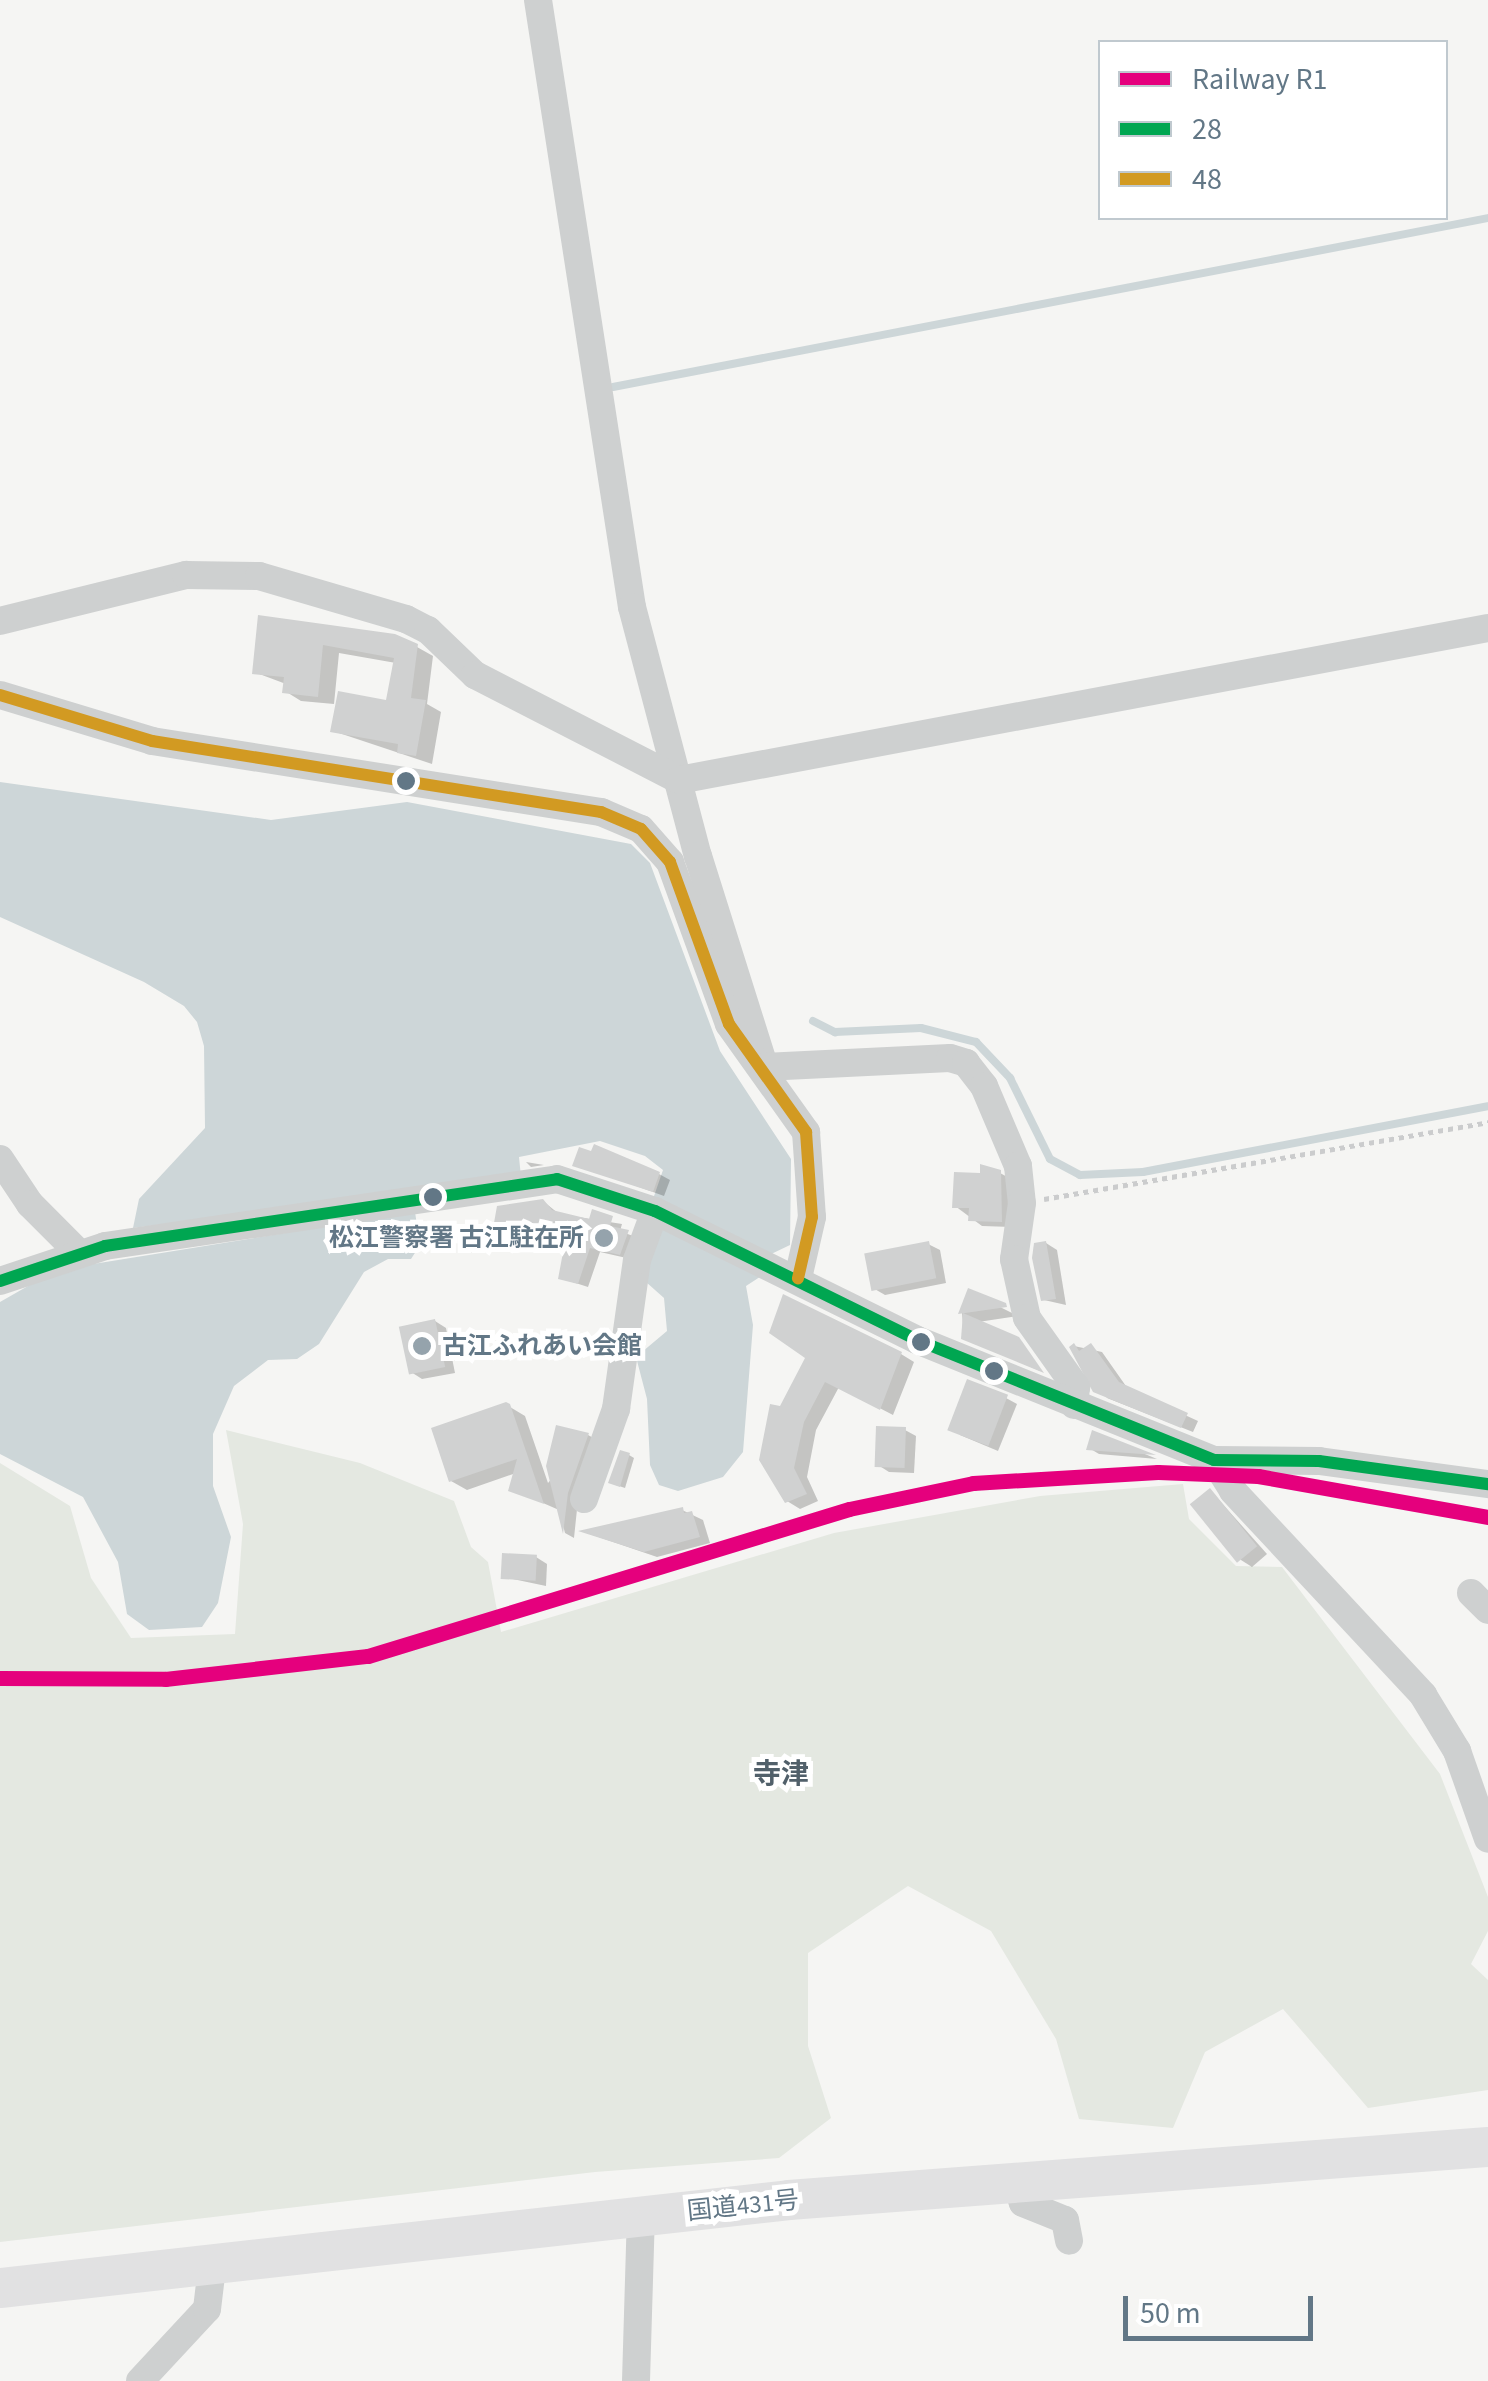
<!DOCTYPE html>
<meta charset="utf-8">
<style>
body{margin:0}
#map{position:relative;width:1488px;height:2381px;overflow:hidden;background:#f5f5f3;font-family:"Source Sans 3","Noto Sans JP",sans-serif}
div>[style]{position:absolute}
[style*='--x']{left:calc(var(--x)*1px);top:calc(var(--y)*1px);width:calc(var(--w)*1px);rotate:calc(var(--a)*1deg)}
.green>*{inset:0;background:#e4e8e1}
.water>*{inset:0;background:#cdd6d8}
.shadow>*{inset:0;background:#0003}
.stream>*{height:8px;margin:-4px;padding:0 4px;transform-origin:4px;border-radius:4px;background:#cdd6d8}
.building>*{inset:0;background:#d0d1d1;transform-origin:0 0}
.path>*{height:5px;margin-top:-2.5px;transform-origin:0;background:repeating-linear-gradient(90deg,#cbcccd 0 5px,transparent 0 10px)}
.minor>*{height:28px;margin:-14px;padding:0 14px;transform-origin:14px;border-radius:14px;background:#ced0d0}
.highway>*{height:40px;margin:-20px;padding:0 20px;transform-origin:20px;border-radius:20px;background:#e1e1e2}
.bus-1>*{height:12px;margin:-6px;padding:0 6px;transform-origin:6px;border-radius:6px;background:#00a651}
.bus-2>*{height:12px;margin:-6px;padding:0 6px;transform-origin:6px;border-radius:6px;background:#d29a22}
.rail-1>*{height:15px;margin:-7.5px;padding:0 7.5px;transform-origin:7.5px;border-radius:7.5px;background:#e5007d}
.dots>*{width:28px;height:28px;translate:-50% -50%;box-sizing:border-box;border:5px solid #fff;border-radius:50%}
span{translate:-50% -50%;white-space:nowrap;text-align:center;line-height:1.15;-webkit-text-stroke:10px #fff;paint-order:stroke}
.poi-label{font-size:25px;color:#627786;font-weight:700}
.right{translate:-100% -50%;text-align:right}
.left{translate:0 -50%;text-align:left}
.street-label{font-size:25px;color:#627786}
.neighbourhood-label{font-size:28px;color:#51606a;font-weight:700}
.legend{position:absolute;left:1098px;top:40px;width:350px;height:180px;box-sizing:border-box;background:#fff;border:2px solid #c0c9cf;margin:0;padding:12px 18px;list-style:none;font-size:30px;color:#627786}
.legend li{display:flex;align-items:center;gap:20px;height:50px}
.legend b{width:50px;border:2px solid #c0c9cf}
.scale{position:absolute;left:1123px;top:2296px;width:190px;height:45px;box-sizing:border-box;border:5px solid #627786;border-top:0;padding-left:12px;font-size:30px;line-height:35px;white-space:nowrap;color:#627786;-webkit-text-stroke:8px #fff;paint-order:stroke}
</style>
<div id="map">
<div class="green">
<i style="clip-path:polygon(226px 1430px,360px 1463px,454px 1501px,471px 1547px,488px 1562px,501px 1632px,834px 1533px,1040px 1496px,1183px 1484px,1189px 1519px,1236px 1566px,1282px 1567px,1440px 1774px,1488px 1897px,1488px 1931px,1471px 1964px,1488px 1980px,1488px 2090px,1368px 2108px,1283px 2009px,1205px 2052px,1173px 2128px,1079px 2119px,1056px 2039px,991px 1931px,908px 1886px,808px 1953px,808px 2046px,831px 2118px,779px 2158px,595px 2172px,0 2242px,0 1463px,70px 1506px,91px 1578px,131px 1638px,235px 1634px,243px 1524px)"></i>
</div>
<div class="water">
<i style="clip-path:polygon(0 782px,271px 820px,407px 802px,631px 844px,650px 863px,720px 1051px,791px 1159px,790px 1245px,767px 1256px,653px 1199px,663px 1170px,645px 1156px,600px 1141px,519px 1157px,521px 1177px,133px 1228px,139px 1199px,205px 1128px,204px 1046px,197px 1022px,184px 1006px,144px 982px,0 917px)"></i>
<i style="clip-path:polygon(415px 1212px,420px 1245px,411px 1259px,388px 1259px,364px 1272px,319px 1344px,297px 1359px,268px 1360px,234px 1386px,213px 1434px,213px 1486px,231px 1537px,218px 1603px,202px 1627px,149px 1630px,127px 1614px,118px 1562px,83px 1497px,0 1454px,0 1302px,56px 1270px)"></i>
<i style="clip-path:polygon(664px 1221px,766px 1273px,746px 1286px,753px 1325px,743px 1452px,723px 1477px,678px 1491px,659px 1485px,650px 1465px,647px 1399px,636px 1357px,667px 1331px,664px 1298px,646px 1282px,650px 1239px)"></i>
</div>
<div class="shadow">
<i style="clip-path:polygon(260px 618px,417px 647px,433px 656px,427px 704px,441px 712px,432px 764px,333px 731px,388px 703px,396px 663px,339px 653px,334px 704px,301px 701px,285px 691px,286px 684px,254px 672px)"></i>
<i style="clip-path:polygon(526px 1162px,544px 1165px,531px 1167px)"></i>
<i style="clip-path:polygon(575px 1164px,659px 1174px,670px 1180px,664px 1196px)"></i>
<i style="clip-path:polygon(1000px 1173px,1011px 1179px,1012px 1227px,982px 1226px,955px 1206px)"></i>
<i style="clip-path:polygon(543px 1201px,559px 1214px,622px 1224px,620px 1231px,638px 1238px,631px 1259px,600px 1252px,588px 1287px,560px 1278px,566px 1250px,495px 1232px)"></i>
<i style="clip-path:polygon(1046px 1243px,1057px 1250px,1066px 1305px,1044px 1300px)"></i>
<i style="clip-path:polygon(928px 1244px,940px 1250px,946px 1283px,885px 1295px,873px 1288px)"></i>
<i style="clip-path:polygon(970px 1292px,1018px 1316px,978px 1322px,1040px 1371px,964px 1338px,962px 1313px)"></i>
<i style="clip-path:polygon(435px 1321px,446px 1328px,455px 1373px,422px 1379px,411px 1372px)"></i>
<i style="clip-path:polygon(1074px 1346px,1102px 1352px,1128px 1389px,1198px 1421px,1193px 1432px,1107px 1398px)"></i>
<i style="clip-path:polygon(901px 1354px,914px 1362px,893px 1415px,839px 1387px,816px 1430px,807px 1477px,818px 1501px,800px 1509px,787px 1501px,781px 1409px,809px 1357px)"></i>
<i style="clip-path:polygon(1006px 1398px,1017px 1404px,998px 1451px,960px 1435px)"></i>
<i style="clip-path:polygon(510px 1407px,525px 1416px,548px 1483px,588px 1435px,599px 1441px,578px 1500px,574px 1538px,565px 1533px,559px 1510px,511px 1489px,516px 1473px,467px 1490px,451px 1481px)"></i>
<i style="clip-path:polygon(905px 1430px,916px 1436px,914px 1473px,889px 1472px,878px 1465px)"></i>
<i style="clip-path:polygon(1094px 1433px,1157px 1459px,1099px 1454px,1089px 1448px)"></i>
<i style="clip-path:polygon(629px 1455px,634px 1458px,625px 1488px,616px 1485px)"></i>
<i style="clip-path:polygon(1211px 1491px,1267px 1554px,1252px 1567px,1241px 1560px)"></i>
<i style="clip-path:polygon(682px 1510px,703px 1520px,710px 1543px,657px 1557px,584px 1532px)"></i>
<i style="clip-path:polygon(536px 1557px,547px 1564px,546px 1586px,503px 1577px)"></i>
</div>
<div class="stream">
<i style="--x:613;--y:387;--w:891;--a:-10.93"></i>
<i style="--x:813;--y:1021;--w:25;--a:27"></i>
<i style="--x:835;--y:1032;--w:86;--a:-2.7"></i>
<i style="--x:921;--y:1028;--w:57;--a:14.3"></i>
<i style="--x:976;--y:1042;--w:50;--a:46.6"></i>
<i style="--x:1010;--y:1078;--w:90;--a:63.7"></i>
<i style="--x:1050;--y:1159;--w:34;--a:28"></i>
<i style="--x:1080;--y:1175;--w:63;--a:-2.7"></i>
<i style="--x:1143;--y:1172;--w:351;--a:-10.8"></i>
</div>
<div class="building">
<i style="clip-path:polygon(258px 615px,395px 634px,418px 644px,411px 698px,426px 700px,416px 756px,397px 753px,398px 744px,330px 732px,338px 691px,386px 700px,394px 658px,323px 645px,318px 697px,282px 693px,284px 677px,252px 674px)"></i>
<i style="clip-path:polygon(594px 1144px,660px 1172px,653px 1192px,572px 1166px,579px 1147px,591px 1151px)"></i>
<i style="clip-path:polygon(980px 1164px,1001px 1170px,1002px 1222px,968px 1221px,969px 1208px,952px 1208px,954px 1172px,980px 1173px)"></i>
<i style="clip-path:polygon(543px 1199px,552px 1210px,589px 1219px,592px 1209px,613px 1216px,610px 1226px,629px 1230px,620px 1255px,590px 1248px,578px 1284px,558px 1279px,564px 1247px,492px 1234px,497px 1206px)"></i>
<i style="left:929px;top:1241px;width:38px;height:66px;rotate:79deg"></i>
<i style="clip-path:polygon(1046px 1241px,1056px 1299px,1041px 1301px,1032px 1258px,1034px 1243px)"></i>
<i style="clip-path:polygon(968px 1288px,1006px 1303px,1007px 1307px,958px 1314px)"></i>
<i style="clip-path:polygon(783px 1294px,902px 1352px,880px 1410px,825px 1382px,804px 1422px,794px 1468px,807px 1494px,785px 1503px,759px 1460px,770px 1404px,780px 1406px,805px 1358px,769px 1333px)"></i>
<i style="clip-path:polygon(963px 1313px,1019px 1337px,1044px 1373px,961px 1339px)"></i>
<i style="left:435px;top:1319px;width:49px;height:37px;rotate:78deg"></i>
<i style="clip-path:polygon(1074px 1343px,1079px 1351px,1091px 1343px,1119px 1382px,1188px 1413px,1181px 1428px,1093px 1392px,1069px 1347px)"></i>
<i style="left:967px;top:1379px;width:44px;height:55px;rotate:21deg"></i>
<i style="clip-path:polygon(506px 1402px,510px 1404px,544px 1504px,508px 1491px,517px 1459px,449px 1482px,431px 1428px)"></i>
<i style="clip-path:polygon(556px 1425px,589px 1433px,568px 1493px,563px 1534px,546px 1466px)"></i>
<i style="left:876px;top:1426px;width:30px;height:41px;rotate:2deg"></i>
<i style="clip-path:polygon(1092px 1430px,1156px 1455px,1086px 1450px)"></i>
<i style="clip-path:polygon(620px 1450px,630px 1453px,620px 1487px,608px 1483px)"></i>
<i style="left:1210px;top:1488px;width:75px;height:26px;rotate:51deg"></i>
<i style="clip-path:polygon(683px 1507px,684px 1513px,692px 1511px,700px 1537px,644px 1552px,578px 1531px)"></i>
<i style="left:502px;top:1553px;width:35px;height:26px;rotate:3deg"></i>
</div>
<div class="path">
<i style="--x:1044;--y:1199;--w:451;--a:-9.8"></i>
</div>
<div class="minor">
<i style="--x:538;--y:0;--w:614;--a:81.2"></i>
<i style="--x:632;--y:607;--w:258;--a:75.2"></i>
<i style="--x:698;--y:856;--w:210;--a:72.5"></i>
<i style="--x:0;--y:621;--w:192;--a:-13.9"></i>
<i style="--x:186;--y:575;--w:73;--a:0.8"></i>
<i style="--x:259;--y:576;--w:153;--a:16.3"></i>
<i style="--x:406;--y:619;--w:25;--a:27"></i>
<i style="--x:428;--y:630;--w:65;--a:43.8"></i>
<i style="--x:475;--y:675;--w:229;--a:27.2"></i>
<i style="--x:679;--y:780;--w:823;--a:-10.64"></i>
<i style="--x:0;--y:695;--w:159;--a:16.8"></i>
<i style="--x:152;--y:741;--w:455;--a:9"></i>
<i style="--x:601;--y:812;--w:43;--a:23"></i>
<i style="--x:641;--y:829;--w:44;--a:48.7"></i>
<i style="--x:670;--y:862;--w:172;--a:70"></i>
<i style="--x:729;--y:1024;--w:133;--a:54.5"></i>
<i style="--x:806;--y:1132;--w:85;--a:86"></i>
<i style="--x:812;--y:1217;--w:63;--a:102.9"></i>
<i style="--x:764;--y:1067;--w:186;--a:-2.8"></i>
<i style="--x:950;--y:1058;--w:17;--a:17"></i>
<i style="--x:966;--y:1063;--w:29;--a:52"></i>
<i style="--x:984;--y:1086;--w:87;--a:67"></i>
<i style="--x:1018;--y:1166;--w:37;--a:84"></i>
<i style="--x:1022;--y:1203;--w:57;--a:98.1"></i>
<i style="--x:1014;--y:1259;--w:60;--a:77.6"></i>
<i style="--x:1027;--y:1318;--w:85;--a:54.6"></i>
<i style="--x:1076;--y:1387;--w:18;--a:96"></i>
<i style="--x:0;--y:1159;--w:54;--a:56.3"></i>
<i style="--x:30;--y:1204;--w:69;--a:45"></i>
<i style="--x:0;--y:1281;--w:111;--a:-18.4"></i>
<i style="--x:105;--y:1246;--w:457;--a:-8.4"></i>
<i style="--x:557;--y:1179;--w:103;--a:18.1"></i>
<i style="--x:655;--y:1211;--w:292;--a:26.2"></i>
<i style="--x:917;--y:1340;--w:320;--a:22"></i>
<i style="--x:1214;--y:1460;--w:105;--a:0.5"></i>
<i style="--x:1319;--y:1461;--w:171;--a:7.8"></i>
<i style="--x:1214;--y:1460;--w:36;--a:58"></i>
<i style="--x:1233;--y:1491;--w:279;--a:47"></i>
<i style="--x:1423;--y:1695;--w:66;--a:58.7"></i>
<i style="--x:1457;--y:1751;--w:93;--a:70.6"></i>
<i style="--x:584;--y:1499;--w:96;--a:-70.4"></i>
<i style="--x:616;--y:1409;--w:150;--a:-82"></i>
<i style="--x:637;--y:1260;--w:52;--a:-69.8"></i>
<i style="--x:1471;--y:1593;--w:24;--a:45"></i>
<i style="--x:1015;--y:2181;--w:23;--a:70"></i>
<i style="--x:1023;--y:2203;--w:45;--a:22"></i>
<i style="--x:1065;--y:2220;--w:21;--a:79"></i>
<i style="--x:140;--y:2381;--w:98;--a:-47.1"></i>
<i style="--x:207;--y:2309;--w:42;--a:-83.2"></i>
<i style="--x:636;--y:2381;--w:164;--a:-88.3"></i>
</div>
<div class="highway">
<i style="--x:0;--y:2288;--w:794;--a:-6.36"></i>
<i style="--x:789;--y:2200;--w:701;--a:-4.34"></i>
</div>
<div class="bus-1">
<i style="--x:0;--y:1281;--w:111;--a:-18.4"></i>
<i style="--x:105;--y:1246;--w:457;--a:-8.4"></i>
<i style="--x:557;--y:1179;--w:103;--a:18.1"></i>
<i style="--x:655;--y:1211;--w:292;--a:26.2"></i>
<i style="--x:917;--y:1340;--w:320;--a:22"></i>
<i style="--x:1214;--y:1460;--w:105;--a:0.5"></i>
<i style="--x:1319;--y:1461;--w:171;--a:7.8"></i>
</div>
<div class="bus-2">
<i style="--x:0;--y:695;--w:159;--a:16.8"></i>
<i style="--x:152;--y:741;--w:455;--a:9"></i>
<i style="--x:601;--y:812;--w:43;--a:23"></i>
<i style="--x:641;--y:829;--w:44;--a:48.7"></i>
<i style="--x:670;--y:862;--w:172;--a:70"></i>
<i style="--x:729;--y:1024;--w:133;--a:54.5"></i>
<i style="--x:806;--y:1132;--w:85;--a:86"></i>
<i style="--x:812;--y:1217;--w:63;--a:102.9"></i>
</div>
<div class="rail-1">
<i style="--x:0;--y:1678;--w:165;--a:0.3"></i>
<i style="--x:165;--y:1679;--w:204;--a:-6.5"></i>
<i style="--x:368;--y:1656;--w:503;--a:-16.99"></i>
<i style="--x:849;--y:1509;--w:127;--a:-11.8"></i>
<i style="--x:973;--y:1483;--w:185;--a:-3.4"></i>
<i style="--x:1158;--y:1472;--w:100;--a:2.3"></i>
<i style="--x:1258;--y:1476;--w:234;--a:10.1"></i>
</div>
<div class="dots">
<i style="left:406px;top:781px;background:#627786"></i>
<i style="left:433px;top:1197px;background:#627786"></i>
<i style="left:604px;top:1238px;background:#95a3ac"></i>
<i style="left:921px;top:1342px;background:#627786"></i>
<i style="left:422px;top:1346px;background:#95a3ac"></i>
<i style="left:994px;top:1371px;background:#627786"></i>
</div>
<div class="poi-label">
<span class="right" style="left:584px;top:1238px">松江警察署 古江駐在所</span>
<span class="left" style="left:442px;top:1346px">古江ふれあい会館</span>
</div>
<div class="street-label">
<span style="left:743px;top:2206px;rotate:-6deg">国道431号</span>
</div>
<div class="neighbourhood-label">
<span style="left:781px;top:1774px">寺津</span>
</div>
<ul class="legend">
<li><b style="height:12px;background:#e5007d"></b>Railway R1</li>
<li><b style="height:12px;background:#00a651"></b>28</li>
<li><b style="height:12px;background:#d29a22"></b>48</li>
</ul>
<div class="scale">50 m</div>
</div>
